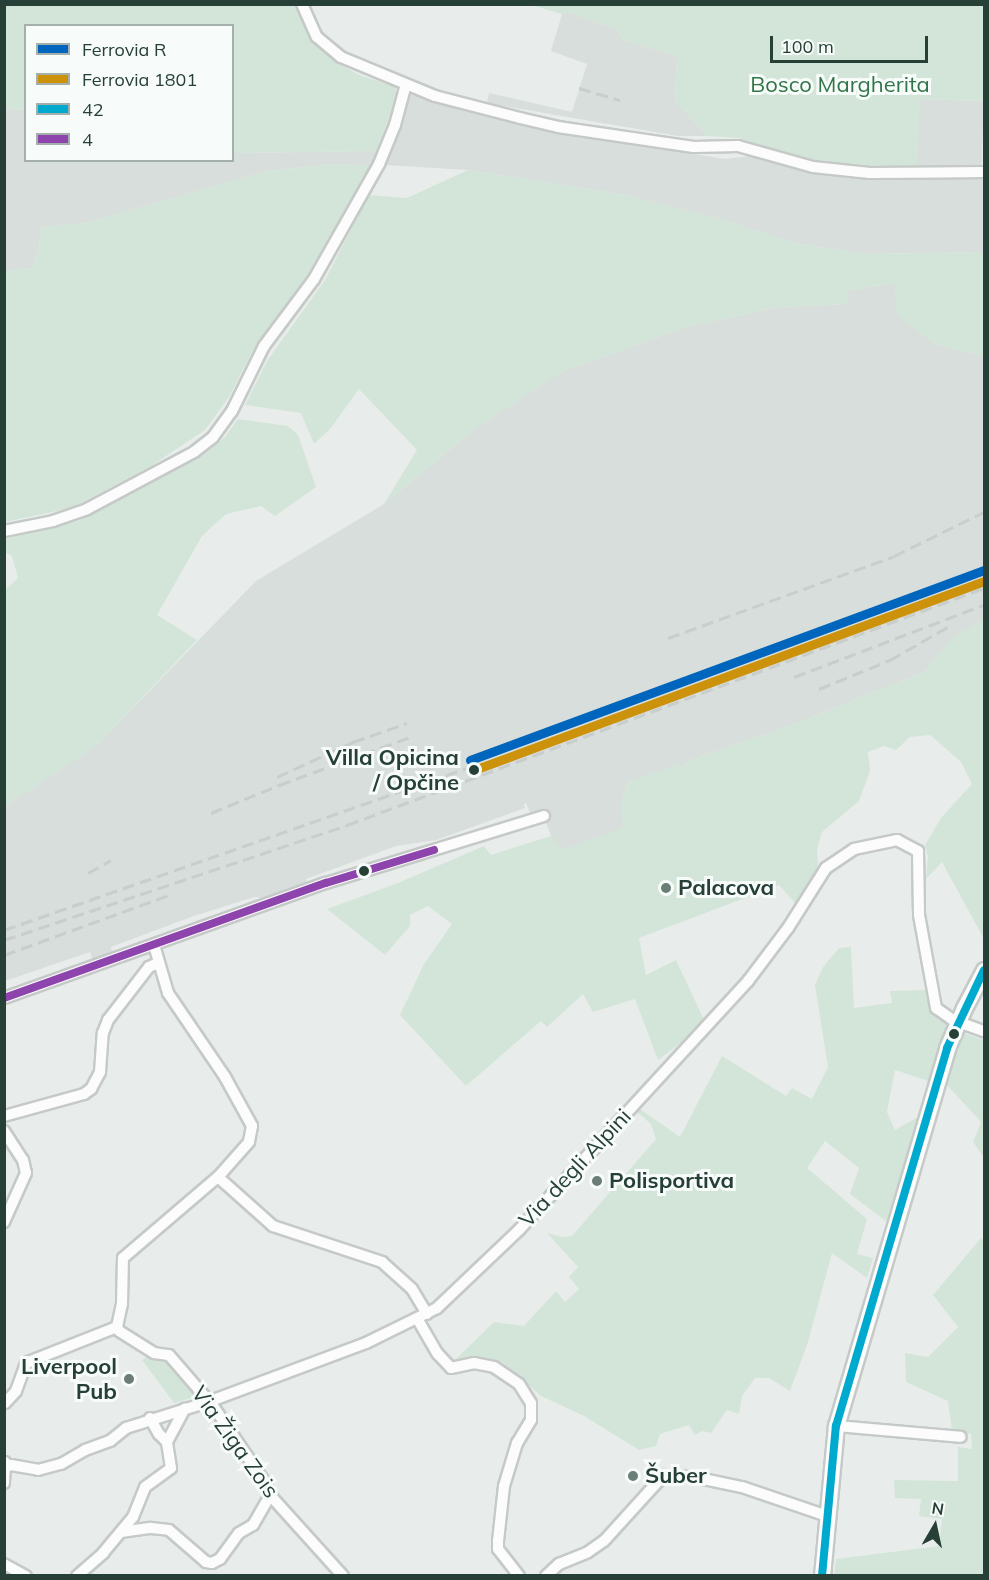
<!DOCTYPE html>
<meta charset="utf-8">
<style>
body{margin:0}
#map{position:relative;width:989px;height:1580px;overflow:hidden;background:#e8edeb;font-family:Mulish,sans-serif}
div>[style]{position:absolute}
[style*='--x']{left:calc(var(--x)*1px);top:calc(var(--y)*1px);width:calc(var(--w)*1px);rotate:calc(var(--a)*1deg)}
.built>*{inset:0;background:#d7dedb;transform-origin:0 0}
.green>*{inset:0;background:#d3e5d8}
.roads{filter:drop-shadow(2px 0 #c5cac8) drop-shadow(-2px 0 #c5cac8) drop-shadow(0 2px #c5cac8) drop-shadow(0 -2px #c5cac8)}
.minor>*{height:10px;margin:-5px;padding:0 5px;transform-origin:5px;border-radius:5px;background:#fcfcfc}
.secondary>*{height:15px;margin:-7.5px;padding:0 7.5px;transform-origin:7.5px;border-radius:7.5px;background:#fcfcfc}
.rail>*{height:3px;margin-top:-1.5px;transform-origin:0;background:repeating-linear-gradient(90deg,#c9cdcc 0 12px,transparent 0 18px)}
.bus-1>*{height:8px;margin:-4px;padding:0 4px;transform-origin:4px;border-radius:4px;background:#00a9ce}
.bus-2>*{height:8px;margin:-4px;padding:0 4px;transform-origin:4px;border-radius:4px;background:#8e44ad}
.rail-1>*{height:9px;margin:-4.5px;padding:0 4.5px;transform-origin:4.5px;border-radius:4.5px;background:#0065bd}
.rail-2>*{height:9px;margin:-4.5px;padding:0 4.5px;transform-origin:4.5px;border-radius:4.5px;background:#cd920b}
.dots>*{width:16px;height:16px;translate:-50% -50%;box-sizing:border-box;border:3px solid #f7fbf9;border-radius:50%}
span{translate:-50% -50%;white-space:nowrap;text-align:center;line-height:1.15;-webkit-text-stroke:6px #f7fbf9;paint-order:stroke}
.park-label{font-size:22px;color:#32754a}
.stop-label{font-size:22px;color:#264038;font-weight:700}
.right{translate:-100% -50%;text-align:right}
.poi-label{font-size:22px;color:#264038;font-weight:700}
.left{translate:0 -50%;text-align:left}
.street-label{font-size:22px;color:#264038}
.frame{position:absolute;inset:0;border:6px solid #264038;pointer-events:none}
.legend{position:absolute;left:24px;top:24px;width:210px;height:138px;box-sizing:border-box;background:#f7fbf9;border:2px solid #a3b0ac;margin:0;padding:8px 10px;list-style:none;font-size:18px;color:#264038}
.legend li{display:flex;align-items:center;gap:12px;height:30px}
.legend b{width:30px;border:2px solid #a3b0ac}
.north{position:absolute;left:905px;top:1496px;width:60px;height:60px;-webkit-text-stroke:4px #f7fbf9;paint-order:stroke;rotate:9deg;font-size:16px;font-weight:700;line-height:24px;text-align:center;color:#264038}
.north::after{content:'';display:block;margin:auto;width:21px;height:27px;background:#264038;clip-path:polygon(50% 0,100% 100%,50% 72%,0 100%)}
.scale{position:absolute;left:770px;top:36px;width:158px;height:27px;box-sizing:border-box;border:3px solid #264038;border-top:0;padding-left:8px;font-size:18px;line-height:21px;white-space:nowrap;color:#264038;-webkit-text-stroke:4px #f7fbf9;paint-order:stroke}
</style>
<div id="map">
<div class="built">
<i style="clip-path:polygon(568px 12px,618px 30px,623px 40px,677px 56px,675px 100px,707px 136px,678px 136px,487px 103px,489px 93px,572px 112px,587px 64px,551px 51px,562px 14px)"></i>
<i style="clip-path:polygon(409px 94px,510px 122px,724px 159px,753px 156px,809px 171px,859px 178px,984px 177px,984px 252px,864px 254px,794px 243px,727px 221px,625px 195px,468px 170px,385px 165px,399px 135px)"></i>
<i style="left:919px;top:99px;width:65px;height:66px;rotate:2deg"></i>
<i style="clip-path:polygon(4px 108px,25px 110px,26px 160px,232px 160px,233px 153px,376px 151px,370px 166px,337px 164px,267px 171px,86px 223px,41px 227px,39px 248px,32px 268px,5px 271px)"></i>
<i style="clip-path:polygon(894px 283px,899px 309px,934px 344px,984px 356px,984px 619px,954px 638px,924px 672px,797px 723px,685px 762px,686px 765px,680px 768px,678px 765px,627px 783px,621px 805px,624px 828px,562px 851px,551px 836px,542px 811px,531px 815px,526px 803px,524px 804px,525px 808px,436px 840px,396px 846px,306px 879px,307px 883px,265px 898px,254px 897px,194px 916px,111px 947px,112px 953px,105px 956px,93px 960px,90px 952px,5px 981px,5px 806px,97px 745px,256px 581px,384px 504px,473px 430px,561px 372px,686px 327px,778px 307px,848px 304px,845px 291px)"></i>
</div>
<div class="green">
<i style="clip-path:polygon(4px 5px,294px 5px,311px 39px,336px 62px,359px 75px,396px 87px,396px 102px,376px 151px,233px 153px,232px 26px,26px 26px,25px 110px,5px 108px)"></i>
<i style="clip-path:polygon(531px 5px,984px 5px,984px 101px,920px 99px,917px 165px,873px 167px,829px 164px,782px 153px,739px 138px,707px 136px,675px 100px,677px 56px,623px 40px,618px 30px,568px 12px,562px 14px)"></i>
<i style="clip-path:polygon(337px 164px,370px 166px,308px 274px,253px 350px,229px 397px,205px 430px,151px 466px,71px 508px,5px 522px,5px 271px,32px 268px,39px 248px,41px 227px,86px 223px,267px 171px)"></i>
<i style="clip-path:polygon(468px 170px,625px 195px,727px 221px,794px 243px,864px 254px,984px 252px,984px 356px,934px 344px,897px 315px,894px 283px,845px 291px,849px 304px,778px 307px,686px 327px,561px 372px,473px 430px,384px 504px,417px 450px,359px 389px,331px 428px,314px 444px,301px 413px,245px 405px,267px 361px,325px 280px,369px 195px,407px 198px)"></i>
<i style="clip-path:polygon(238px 419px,288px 426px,298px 435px,316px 487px,275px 516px,261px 506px,226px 514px,202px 536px,157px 615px,197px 640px,97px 745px,5px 806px,5px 590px,18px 578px,12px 556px,5px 552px,5px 539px,78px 521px,205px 454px,225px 437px)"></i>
<i style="clip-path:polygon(984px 619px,984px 939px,942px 862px,926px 879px,928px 857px,925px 845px,941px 818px,972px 784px,961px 762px,930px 735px,910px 737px,896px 750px,884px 746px,868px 752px,870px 771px,859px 801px,822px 832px,817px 849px,818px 867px,796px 904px,779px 885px,639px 938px,646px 975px,676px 960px,706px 1024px,658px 1060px,635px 999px,593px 1012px,583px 994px,547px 1027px,541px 1021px,466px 1086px,400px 1015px,424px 964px,452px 924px,428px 906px,410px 915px,410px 926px,385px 955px,327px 909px,398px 883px,484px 846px,491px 855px,551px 836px,562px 850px,623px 828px,621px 805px,627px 783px,678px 764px,680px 768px,686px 765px,685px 762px,797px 723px,924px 672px,954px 637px)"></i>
<i style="clip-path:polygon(851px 947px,854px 1008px,892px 1003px,890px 991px,927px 990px,934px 1015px,948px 1025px,931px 1082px,895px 1070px,887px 1112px,895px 1130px,920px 1116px,886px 1221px,850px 1194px,859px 1168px,825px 1141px,807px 1168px,867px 1219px,857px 1254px,873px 1258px,867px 1278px,832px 1253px,808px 1342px,790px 1391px,769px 1378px,755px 1378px,742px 1396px,739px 1414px,727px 1410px,711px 1433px,703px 1431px,695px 1435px,689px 1425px,660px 1434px,656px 1446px,639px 1450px,584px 1416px,541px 1396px,502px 1362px,456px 1359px,494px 1322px,524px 1326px,556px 1291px,565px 1302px,579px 1289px,569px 1277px,578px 1267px,547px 1233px,562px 1237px,572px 1236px,656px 1139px,651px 1124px,636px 1111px,640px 1109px,680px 1137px,722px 1056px,786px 1096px,792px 1088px,812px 1099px,828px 1067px,815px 985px,823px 967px,839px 948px)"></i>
<i style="clip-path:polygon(963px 1033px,984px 1040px,984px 1158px,973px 1142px,981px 1122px,946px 1084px)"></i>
<i style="clip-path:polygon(981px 1238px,984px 1241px,984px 1575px,834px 1576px,836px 1559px,939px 1546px,942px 1519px,919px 1516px,921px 1499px,895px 1498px,894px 1480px,958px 1481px,958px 1447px,972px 1449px,971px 1434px,952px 1431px,948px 1401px,906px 1382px,905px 1353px,928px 1357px,958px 1327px,933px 1295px)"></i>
<i style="clip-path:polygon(150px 1355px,171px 1365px,198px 1396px,174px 1403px,142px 1360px)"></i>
</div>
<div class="roads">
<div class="minor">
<i style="--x:302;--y:4;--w:36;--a:66"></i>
<i style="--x:317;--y:37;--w:31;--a:40"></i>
<i style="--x:341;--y:57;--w:102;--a:22.5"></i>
<i style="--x:435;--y:96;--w:88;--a:14.5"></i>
<i style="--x:520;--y:118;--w:39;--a:13"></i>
<i style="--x:558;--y:127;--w:137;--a:8.4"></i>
<i style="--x:694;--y:147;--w:44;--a:-1.3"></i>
<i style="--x:738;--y:146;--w:78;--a:15.6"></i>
<i style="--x:813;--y:167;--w:57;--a:6"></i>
<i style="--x:870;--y:173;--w:114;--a:-0.5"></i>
<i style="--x:4;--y:531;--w:50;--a:-11.5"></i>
<i style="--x:53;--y:521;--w:36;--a:-19"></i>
<i style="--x:87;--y:509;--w:121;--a:-28"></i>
<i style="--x:194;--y:452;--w:24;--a:-38"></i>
<i style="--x:213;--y:437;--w:32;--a:-54"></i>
<i style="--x:232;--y:411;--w:72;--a:-63.8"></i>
<i style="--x:264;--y:346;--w:84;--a:-53.3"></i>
<i style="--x:314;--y:279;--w:132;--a:-60.5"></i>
<i style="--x:379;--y:164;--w:42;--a:-67.7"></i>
<i style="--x:395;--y:125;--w:42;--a:-75"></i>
<i style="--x:154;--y:945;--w:50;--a:73.7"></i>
<i style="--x:168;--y:993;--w:102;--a:55.8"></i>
<i style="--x:225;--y:1077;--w:56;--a:61.1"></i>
<i style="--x:252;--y:1126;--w:16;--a:101"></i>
<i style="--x:249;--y:1142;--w:47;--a:131.5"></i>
<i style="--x:4;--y:998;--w:342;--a:-19.7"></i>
<i style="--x:326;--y:883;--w:228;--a:-17.1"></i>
<i style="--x:4;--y:1116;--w:83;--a:-15.4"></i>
<i style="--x:84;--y:1094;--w:9;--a:-36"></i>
<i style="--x:91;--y:1089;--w:19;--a:-62"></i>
<i style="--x:100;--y:1072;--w:39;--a:-86"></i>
<i style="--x:103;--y:1033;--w:14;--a:-69"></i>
<i style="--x:108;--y:1020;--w:67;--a:-52.3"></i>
<i style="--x:149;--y:967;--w:10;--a:-24"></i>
<i style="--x:4;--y:1131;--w:35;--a:57"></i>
<i style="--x:23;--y:1160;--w:13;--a:77"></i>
<i style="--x:26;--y:1173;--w:54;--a:114.2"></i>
<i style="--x:418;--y:1320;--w:39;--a:60"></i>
<i style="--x:438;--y:1354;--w:19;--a:47"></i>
<i style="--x:451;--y:1368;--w:24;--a:-12"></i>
<i style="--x:474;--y:1363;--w:20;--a:11"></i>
<i style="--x:494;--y:1367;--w:30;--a:34"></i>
<i style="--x:519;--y:1384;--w:22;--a:58"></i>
<i style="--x:531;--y:1403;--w:17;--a:90"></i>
<i style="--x:531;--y:1420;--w:27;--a:121"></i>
<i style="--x:517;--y:1443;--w:45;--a:106.8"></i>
<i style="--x:504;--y:1486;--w:55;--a:96.2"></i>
<i style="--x:498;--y:1541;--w:8;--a:90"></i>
<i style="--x:498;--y:1549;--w:34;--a:52"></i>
<i style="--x:117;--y:1327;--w:4;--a:63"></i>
<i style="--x:119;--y:1331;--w:41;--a:32.2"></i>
<i style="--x:154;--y:1353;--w:15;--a:8"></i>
<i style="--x:169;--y:1355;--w:67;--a:49.2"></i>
<i style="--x:213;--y:1406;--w:94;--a:55.8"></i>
<i style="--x:266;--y:1484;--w:12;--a:70"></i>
<i style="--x:270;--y:1495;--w:109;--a:48"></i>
<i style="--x:5;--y:1403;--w:16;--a:-47"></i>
<i style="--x:16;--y:1391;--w:30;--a:-70"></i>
<i style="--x:26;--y:1363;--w:98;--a:-21.6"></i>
<i style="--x:117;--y:1327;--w:24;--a:-78"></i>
<i style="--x:122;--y:1304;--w:46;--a:-88.8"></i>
<i style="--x:123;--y:1258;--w:125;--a:-40.5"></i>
<i style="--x:218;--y:1177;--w:74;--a:41.7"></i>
<i style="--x:273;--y:1226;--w:115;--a:18.3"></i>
<i style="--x:382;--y:1262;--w:40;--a:42"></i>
<i style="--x:412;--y:1289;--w:29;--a:59"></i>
<i style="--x:150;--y:1418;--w:18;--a:61"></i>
<i style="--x:159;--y:1434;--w:11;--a:45"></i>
<i style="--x:836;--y:1426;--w:125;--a:5"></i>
<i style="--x:6;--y:1467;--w:5;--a:-22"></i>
<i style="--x:11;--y:1465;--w:27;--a:10"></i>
<i style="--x:38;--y:1470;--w:24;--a:-15"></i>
<i style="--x:61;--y:1464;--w:28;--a:-30"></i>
<i style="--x:85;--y:1450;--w:27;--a:-20"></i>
<i style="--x:110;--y:1441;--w:21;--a:-39"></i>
<i style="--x:126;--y:1428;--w:86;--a:-17.6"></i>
<i style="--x:208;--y:1402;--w:169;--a:-20.5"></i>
<i style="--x:366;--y:1343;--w:79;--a:-26.2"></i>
<i style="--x:437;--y:1308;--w:113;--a:-43.6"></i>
<i style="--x:519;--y:1230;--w:338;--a:-47.4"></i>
<i style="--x:748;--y:981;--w:66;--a:-53"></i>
<i style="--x:788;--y:928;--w:71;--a:-57.7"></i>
<i style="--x:826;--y:868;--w:34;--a:-34"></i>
<i style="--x:854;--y:849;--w:44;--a:-11.8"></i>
<i style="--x:897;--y:840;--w:24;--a:28"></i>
<i style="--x:918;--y:851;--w:64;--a:89.1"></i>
<i style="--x:919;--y:915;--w:95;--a:79.6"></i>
<i style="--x:936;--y:1008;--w:21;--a:35"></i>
<i style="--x:953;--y:1020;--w:33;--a:20"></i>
<i style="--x:4;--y:1483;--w:21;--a:-87"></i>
<i style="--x:121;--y:1532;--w:30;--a:-8"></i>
<i style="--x:151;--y:1528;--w:18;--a:6"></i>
<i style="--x:169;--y:1530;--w:49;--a:40.9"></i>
<i style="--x:206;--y:1562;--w:6;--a:9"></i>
<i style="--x:212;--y:1563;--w:9;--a:-27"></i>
<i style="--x:220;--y:1559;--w:32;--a:-54"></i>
<i style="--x:239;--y:1533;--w:16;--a:-30"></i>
<i style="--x:253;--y:1525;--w:34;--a:-60"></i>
<i style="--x:4;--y:1564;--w:25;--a:29"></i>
<i style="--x:77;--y:1576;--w:35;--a:-41"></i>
<i style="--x:103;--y:1553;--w:47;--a:-50.2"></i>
<i style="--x:133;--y:1517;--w:32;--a:-68"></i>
<i style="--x:145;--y:1487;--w:32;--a:-36"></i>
<i style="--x:171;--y:1468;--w:26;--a:-99"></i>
<i style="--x:167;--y:1442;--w:38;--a:-62"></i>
<i style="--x:546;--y:1576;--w:18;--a:-43"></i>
<i style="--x:559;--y:1564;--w:31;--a:-22"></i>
<i style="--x:588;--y:1552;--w:19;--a:-35"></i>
<i style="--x:604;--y:1541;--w:88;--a:-47.8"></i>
<i style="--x:663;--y:1476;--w:31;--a:2"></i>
<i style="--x:694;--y:1477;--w:49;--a:11.8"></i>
<i style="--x:742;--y:1487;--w:90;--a:18.8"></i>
</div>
<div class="secondary">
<i style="--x:822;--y:1576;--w:151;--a:-84.7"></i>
<i style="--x:836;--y:1426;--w:394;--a:-73.6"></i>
<i style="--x:947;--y:1048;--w:43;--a:-67"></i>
<i style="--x:964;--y:1008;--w:43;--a:-62.2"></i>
</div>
</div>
<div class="rail">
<i style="--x:579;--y:88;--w:43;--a:16.3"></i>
<i style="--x:668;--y:638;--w:240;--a:-19.9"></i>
<i style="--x:894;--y:556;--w:100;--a:-26.1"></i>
<i style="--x:794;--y:677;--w:203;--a:-20.8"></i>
<i style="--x:819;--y:689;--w:77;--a:-22.2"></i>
<i style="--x:890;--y:660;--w:70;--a:-29.8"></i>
<i style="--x:277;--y:777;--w:84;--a:-24.7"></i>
<i style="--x:353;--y:742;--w:57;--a:-19.4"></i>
<i style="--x:211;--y:813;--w:74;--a:-22.4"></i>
<i style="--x:279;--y:785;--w:143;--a:-20.1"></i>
<i style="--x:88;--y:873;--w:26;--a:-29"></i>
<i style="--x:4;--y:930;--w:496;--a:-19.3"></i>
<i style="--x:4;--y:940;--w:362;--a:-18.5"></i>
<i style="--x:347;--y:825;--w:680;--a:-20.41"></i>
<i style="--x:4;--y:955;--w:176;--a:-20"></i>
</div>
<div class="bus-1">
<i style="--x:822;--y:1576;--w:151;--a:-84.7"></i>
<i style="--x:836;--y:1426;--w:394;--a:-73.6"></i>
<i style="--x:947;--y:1048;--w:86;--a:-64.6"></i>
</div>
<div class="bus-2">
<i style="--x:4;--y:998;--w:342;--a:-19.7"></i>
<i style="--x:326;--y:883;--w:113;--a:-17"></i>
</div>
<div class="rail-1">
<i style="--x:470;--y:760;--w:548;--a:-20.29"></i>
</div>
<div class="rail-2">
<i style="--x:474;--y:770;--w:544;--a:-20.33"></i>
</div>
<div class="dots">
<i style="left:474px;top:770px;background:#264038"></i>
<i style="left:364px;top:871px;background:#264038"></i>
<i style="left:666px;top:888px;background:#6a7d77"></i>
<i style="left:954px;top:1034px;background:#264038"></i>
<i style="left:597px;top:1181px;background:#6a7d77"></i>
<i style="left:129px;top:1379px;background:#6a7d77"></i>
<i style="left:633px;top:1476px;background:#6a7d77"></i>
</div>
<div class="park-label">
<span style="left:840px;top:85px">Bosco Margherita</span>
</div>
<div class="stop-label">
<span class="right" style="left:459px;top:770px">Villa Opicina<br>/ Opčine</span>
</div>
<div class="poi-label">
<span class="left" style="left:678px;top:888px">Palacova</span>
<span class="left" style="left:609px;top:1181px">Polisportiva</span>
<span class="right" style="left:117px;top:1379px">Liverpool<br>Pub</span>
<span class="left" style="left:645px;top:1476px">Šuber</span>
</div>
<div class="street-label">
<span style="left:575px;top:1168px;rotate:-47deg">Via degli Alpini</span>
<span style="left:235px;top:1442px;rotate:54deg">Via Žiga Zois</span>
</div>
<div class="frame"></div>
<ul class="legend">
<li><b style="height:8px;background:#0065bd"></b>Ferrovia R</li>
<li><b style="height:8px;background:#cd920b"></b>Ferrovia 1801</li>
<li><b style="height:8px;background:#00a9ce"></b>42</li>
<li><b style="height:8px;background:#8e44ad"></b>4</li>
</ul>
<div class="north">N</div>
<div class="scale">100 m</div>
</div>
